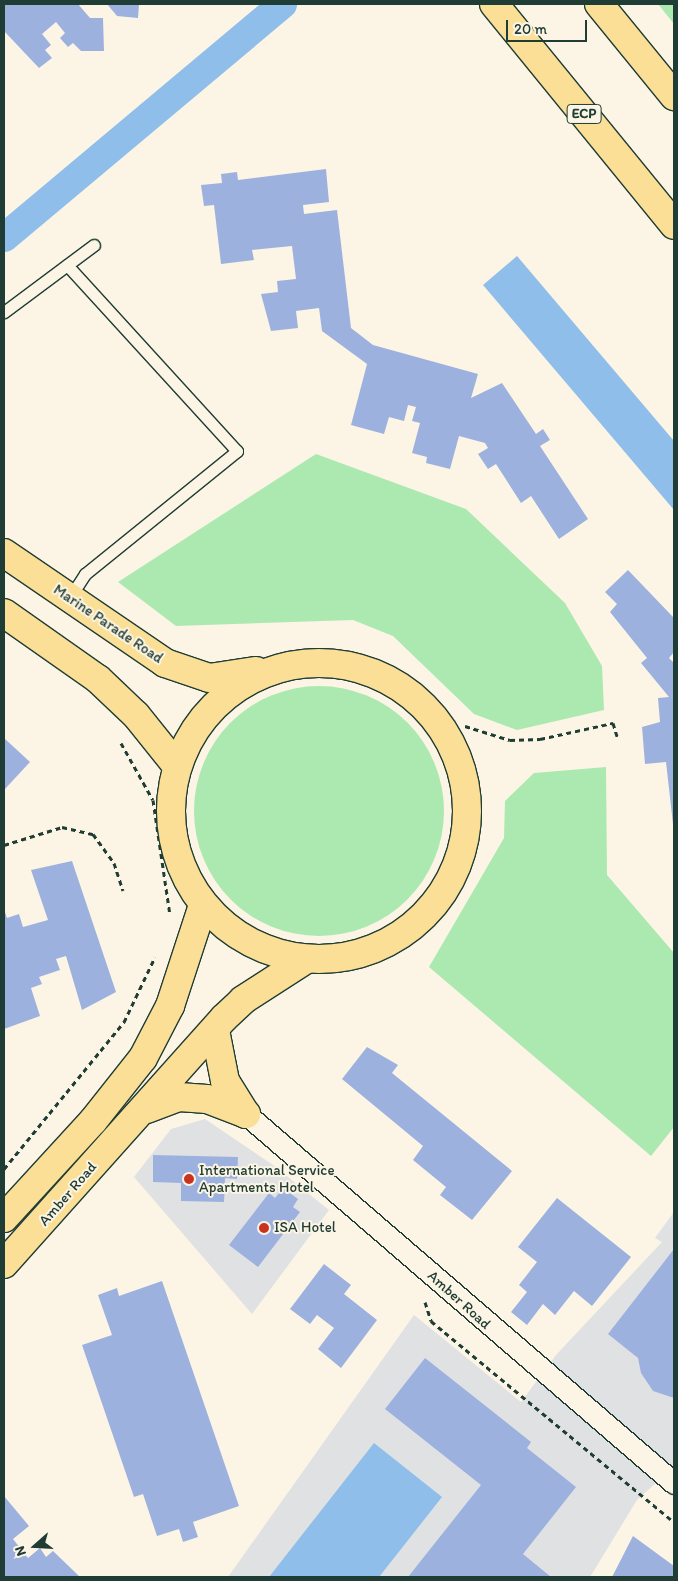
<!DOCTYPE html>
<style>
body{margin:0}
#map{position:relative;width:678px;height:1581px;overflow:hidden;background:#fcf5e5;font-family:Itim,sans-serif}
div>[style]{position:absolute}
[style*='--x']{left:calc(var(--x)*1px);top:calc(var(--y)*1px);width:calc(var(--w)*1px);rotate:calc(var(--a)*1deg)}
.built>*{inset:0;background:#e0e1e3}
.green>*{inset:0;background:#ace9b0}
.round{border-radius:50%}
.water>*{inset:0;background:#8ebee9}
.canal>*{height:29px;margin:-14.5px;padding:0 14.5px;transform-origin:14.5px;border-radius:14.5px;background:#8ebee9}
.building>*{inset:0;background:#9db1df}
.path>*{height:3px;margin-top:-1.5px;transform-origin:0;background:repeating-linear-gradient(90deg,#1f3d34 0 5px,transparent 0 9px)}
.roads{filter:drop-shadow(1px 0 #1f3d34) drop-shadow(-1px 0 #1f3d34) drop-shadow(0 1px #1f3d34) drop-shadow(0 -1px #1f3d34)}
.service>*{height:11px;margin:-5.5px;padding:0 5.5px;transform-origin:5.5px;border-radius:5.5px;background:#fcf5e5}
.minor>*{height:21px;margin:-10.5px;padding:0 10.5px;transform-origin:10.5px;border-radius:10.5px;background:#fcf5e5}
.primary>*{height:28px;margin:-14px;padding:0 14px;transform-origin:14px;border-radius:14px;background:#fbdf96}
.primary>.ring{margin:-14px;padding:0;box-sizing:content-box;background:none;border:28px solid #fbdf96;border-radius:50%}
.motorway>*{height:28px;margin:-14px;padding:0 14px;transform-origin:14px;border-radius:14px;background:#fbdf96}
.dots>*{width:14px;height:14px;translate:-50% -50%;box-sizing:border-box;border:2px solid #fcf5e5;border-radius:50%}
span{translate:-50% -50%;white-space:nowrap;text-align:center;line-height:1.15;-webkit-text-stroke:4px #fcf5e5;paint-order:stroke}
.shield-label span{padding:1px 4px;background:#fcf5e5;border:1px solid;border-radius:4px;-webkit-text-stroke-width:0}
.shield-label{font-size:14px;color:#1f3d34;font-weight:700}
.street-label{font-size:15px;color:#1f3d34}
.poi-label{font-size:15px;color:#1f3d34}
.left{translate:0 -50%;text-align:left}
.frame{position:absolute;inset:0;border:5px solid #1f3d34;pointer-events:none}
.north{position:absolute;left:10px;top:1521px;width:50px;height:50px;-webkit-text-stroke:4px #fcf5e5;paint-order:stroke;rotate:251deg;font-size:14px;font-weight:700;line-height:20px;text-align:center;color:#1f3d34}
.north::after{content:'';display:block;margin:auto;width:18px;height:22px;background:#1f3d34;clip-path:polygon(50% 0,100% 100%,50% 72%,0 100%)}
.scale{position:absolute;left:506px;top:20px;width:81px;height:22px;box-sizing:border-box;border:2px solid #1f3d34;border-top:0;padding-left:6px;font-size:15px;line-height:18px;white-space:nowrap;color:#1f3d34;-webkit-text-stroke:4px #fcf5e5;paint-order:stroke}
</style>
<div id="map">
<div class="built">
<i style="clip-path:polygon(205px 1119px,273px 1165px,329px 1210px,252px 1314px,134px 1177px,171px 1129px)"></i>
<i style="clip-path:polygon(674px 1212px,674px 1467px,637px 1500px,590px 1577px,228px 1577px,414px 1315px,521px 1402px,556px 1355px,662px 1242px,655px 1238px)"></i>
</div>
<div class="green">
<i style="clip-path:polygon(658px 4px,674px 4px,674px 24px)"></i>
<i style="clip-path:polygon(316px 454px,466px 509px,565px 603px,602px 666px,604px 710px,517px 730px,474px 714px,393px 636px,353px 620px,176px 626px,118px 582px)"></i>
<i class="round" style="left:194px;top:686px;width:250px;height:250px"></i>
<i style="clip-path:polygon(606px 767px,607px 875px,674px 953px,674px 1127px,651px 1156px,429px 967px,504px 838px,505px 801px,534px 773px)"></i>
</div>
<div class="water">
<i style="clip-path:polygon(517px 256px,674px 441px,674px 510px,483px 285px)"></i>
<i style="clip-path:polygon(374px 1443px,442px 1497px,379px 1577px,269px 1577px)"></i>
</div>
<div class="canal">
<i style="--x:4;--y:237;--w:363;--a:-40"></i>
</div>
<div class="building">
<i style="clip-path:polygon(4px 4px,78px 4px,90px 18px,103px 18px,104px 51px,81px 51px,73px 43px,68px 47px,60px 38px,65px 33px,56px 22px,42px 34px,51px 45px,45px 50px,52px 58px,39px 68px,4px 31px)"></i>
<i style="clip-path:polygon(107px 4px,139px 4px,138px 18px,117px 16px)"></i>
<i style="clip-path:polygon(326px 169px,329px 202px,303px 205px,304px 214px,337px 210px,351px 328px,373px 345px,478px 374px,471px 398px,502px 383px,536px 434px,543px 429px,550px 440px,540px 446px,588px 519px,559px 539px,531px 496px,521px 503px,496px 464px,488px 469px,478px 454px,488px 448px,485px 443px,459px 436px,450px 469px,426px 463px,427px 457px,412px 453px,420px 423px,412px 421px,416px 407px,408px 405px,404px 421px,389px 417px,384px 434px,351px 425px,367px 364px,322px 331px,319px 308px,296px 311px,298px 328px,271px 331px,261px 294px,278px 292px,277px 281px,296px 279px,292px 246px,252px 250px,254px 260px,221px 264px,214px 205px,204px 206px,201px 185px,222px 183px,221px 174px,237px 172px,238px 180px)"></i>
<i style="clip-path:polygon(628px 570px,674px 618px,674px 652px,669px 658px,674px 663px,674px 833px,666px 762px,645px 764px,642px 727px,660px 722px,658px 698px,669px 697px,641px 663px,647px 658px,610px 612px,617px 604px,605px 592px)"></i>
<i style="clip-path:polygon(4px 738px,30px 762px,4px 790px)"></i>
<i style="clip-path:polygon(72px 861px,116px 992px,82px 1010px,66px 956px,56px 959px,60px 970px,39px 977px,42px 984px,31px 988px,40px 1016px,4px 1029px,4px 909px,7px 918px,19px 914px,23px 927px,48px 920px,31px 870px)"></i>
<i style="clip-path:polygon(367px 1047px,398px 1065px,392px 1073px,512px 1171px,472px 1220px,440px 1195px,446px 1187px,413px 1160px,423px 1146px,342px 1079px)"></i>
<i style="clip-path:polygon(153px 1155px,238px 1157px,237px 1179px,225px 1178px,224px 1202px,181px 1201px,181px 1183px,153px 1182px)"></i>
<i style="clip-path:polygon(283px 1188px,298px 1199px,293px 1207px,300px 1212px,258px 1267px,229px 1245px,269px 1193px,275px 1198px)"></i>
<i style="clip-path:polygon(557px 1198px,631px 1257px,592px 1306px,574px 1291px,555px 1315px,543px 1304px,527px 1325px,511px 1312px,527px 1292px,519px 1285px,537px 1262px,518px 1247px)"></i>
<i style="clip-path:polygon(674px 1249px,674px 1398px,653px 1391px,641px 1373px,638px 1358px,608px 1334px)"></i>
<i style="clip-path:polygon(324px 1264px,351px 1285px,344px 1294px,377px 1320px,341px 1368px,318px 1349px,334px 1328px,317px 1315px,310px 1324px,290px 1309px)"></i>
<i style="clip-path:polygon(162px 1281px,239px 1506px,193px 1522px,198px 1537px,183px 1542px,179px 1529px,157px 1536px,143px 1494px,134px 1497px,82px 1345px,112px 1335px,98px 1295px,117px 1288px,119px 1296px)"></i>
<i style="clip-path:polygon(425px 1358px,531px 1442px,527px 1448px,576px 1487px,523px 1554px,551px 1577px,408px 1577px,481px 1485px,385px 1409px)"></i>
<i style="clip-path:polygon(4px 1496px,29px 1526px,13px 1539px,28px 1558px,40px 1548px,46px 1557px,53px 1551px,80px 1577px,4px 1577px)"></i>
<i style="clip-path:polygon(633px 1536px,674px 1566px,674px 1577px,612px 1577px)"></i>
</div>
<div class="path">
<i style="--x:465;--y:726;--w:47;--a:17.3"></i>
<i style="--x:510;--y:740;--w:30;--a:-2"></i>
<i style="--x:540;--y:739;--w:75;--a:-12.4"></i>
<i style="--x:613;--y:723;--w:14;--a:73"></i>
<i style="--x:121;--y:743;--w:65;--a:60.7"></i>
<i style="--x:153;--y:800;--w:116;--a:81.6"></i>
<i style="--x:4;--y:845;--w:61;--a:-17.2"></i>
<i style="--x:62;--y:827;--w:32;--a:13"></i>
<i style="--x:93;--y:834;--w:36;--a:54"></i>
<i style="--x:114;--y:863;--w:29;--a:72"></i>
<i style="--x:4;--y:1169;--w:190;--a:-50.8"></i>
<i style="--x:124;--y:1022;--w:72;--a:-64.5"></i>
<i style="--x:425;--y:1302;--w:20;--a:72"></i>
<i style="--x:431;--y:1321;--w:315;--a:39.6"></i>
</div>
<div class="roads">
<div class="service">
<i style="--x:67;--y:265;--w:252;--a:47.6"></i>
<i style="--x:237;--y:451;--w:196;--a:141"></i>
<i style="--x:85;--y:574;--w:30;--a:123"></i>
<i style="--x:4;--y:312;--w:112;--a:-36.7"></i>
</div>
<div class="minor">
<i style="--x:246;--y:1114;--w:565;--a:40.77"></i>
</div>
<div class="primary">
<i style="--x:4;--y:553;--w:195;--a:34.3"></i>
<i style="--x:165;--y:663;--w:46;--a:18.8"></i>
<i style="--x:209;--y:678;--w:48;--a:-8.5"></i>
<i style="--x:4;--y:613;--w:115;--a:35.1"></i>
<i style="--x:98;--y:679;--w:52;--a:43.5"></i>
<i style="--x:136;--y:715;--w:65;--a:51.2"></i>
<i class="ring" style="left:171px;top:663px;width:268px;height:268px"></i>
<i style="--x:215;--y:1030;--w:52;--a:78.9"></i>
<i style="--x:225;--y:1081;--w:39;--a:58"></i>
<i style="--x:147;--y:1109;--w:34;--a:-21"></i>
<i style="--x:179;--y:1097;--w:28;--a:4"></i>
<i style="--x:207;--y:1099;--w:42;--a:21"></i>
<i style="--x:4;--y:1218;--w:132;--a:-47.5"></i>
<i style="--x:93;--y:1121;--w:80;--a:-51.6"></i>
<i style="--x:143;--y:1058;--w:59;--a:-62.6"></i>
<i style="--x:170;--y:1006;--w:106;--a:-71.9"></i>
<i style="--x:4;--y:1264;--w:330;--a:-48.2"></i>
<i style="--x:224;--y:1018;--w:26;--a:-43"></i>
<i style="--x:243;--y:1000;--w:74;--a:-32.8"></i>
</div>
<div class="motorway">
<i style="--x:494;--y:4;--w:285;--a:50.8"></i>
<i style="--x:599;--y:4;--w:119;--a:50.8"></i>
</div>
</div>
<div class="dots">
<i style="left:189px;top:1179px;background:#c8321e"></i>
<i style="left:264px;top:1228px;background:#c8321e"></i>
</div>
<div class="shield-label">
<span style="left:584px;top:114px">ECP</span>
</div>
<div class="street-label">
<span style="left:108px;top:624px;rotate:34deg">Marine Parade Road</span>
<span style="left:68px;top:1194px;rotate:-49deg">Amber Road</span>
<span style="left:459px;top:1300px;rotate:42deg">Amber Road</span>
</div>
<div class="poi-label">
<span class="left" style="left:199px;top:1179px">International Service<br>Apartments Hotel</span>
<span class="left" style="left:274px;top:1228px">ISA Hotel</span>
</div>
<div class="frame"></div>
<div class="north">N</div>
<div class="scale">20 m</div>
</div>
